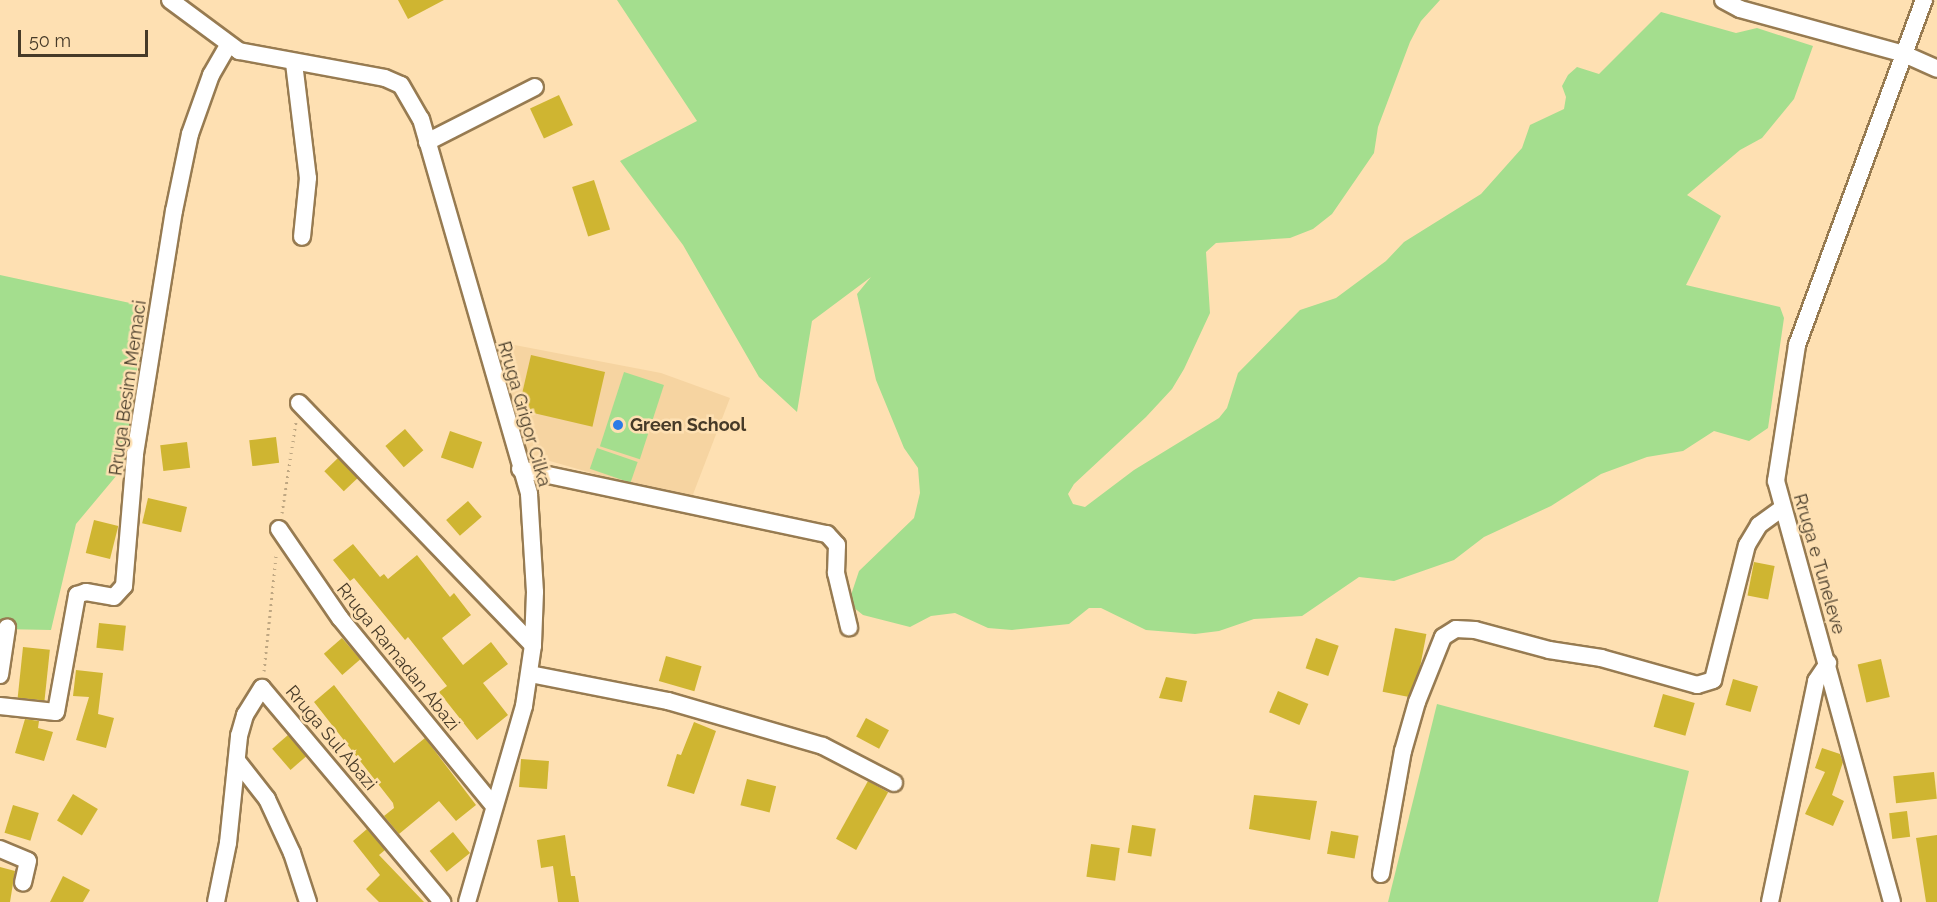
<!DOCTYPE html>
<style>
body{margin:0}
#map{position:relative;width:1937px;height:902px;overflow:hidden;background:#fee0b2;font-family:Raleway,sans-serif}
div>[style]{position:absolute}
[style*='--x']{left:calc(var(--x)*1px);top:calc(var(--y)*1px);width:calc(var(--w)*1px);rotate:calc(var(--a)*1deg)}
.built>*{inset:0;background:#f6d4a1}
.green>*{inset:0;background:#a4de8e;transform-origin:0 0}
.building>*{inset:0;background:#cfb531;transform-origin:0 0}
.path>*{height:3px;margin-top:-1.5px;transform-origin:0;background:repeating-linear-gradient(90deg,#bfa782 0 1.5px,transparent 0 6px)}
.roads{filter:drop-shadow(2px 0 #977b51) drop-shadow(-2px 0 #977b51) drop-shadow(0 2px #977b51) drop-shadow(0 -2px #977b51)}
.minor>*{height:16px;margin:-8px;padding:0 8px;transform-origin:8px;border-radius:8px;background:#fff}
.dots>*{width:16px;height:16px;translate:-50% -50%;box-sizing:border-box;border:3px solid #fee0b2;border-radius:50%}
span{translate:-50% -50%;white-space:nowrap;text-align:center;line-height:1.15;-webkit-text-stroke:5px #fee0b2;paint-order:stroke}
.street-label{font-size:18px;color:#463a28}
.poi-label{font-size:18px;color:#463a28;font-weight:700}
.left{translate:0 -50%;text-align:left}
.scale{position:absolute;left:18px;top:30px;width:130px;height:27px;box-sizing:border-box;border:3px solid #463a28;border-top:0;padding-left:8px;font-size:18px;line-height:21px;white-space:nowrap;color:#463a28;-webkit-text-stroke:4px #fee0b2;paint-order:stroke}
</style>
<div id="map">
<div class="built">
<i style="clip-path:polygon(499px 342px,661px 373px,730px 398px,692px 497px,630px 484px,522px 453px)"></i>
</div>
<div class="green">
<i style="clip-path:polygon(617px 0,1440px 0,1421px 21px,1410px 42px,1378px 127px,1374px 153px,1332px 214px,1313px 229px,1290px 238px,1216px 243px,1206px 252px,1210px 313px,1184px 369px,1172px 389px,1146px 417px,1074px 484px,1068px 494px,1073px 504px,1085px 507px,1134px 470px,1219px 418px,1227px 408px,1238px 373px,1300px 310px,1336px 298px,1386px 261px,1404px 242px,1481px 194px,1522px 148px,1530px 125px,1564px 109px,1566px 97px,1562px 86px,1568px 75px,1577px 67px,1599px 74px,1661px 12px,1736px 33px,1757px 28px,1813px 46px,1794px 99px,1762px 138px,1740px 150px,1687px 195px,1721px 216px,1686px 285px,1780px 307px,1784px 318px,1768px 428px,1749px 441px,1714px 431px,1683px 451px,1647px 457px,1601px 474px,1551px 506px,1484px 537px,1454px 560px,1394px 581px,1359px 577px,1302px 616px,1254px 619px,1219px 631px,1195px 634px,1146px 630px,1101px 608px,1089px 608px,1069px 624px,1012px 630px,988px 628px,955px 613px,931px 616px,910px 627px,863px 615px,853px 607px,851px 595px,859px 571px,914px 518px,920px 493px,918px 468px,904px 448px,876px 380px,857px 294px,871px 277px,812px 321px,797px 412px,759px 377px,683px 245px,620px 161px,697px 121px)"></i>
<i style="clip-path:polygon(0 275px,144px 306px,127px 463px,76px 524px,51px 630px,0 629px)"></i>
<i style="left:624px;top:372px;width:42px;height:78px;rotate:18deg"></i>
<i style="left:597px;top:448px;width:43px;height:22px;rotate:19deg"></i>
<i style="clip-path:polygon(1437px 704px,1689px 771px,1658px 902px,1388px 902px)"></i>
</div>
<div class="building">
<i style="clip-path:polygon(398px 0,444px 0,408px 19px)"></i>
<i style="left:559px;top:95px;width:33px;height:32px;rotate:65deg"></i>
<i style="left:594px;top:180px;width:52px;height:23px;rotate:72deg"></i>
<i style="left:531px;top:355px;width:76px;height:56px;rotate:13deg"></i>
<i style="left:405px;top:429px;width:28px;height:26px;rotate:49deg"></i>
<i style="left:450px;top:431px;width:34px;height:28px;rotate:19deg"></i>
<i style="left:276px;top:437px;width:26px;height:27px;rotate:83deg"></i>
<i style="left:187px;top:442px;width:26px;height:27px;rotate:83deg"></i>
<i style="left:338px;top:458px;width:28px;height:19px;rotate:46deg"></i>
<i style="left:148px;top:498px;width:40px;height:26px;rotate:13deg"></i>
<i style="left:468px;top:501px;width:21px;height:29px;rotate:49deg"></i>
<i style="left:94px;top:520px;width:25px;height:34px;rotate:14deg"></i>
<i style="clip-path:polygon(353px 544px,380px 577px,384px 574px,388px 579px,417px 555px,450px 597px,454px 593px,471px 615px,442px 638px,463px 665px,491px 642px,508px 664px,483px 683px,508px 715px,477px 740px,439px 692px,447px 686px,408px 637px,405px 640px,354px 578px,350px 581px,333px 560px)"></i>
<i style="left:1754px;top:562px;width:21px;height:34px;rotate:11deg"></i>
<i style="left:99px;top:623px;width:27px;height:25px;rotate:6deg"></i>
<i style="left:1395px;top:628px;width:32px;height:65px;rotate:11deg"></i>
<i style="left:342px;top:638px;width:28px;height:24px;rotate:49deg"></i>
<i style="left:1316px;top:638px;width:24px;height:32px;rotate:19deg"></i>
<i style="left:23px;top:647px;width:27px;height:51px;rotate:6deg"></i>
<i style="left:666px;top:656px;width:37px;height:26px;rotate:16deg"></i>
<i style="left:1881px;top:659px;width:39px;height:24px;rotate:77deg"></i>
<i style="clip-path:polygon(76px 670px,103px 673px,98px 714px,114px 718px,106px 748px,76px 740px,89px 697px,73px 696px)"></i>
<i style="clip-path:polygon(1166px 677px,1187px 681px,1182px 702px,1159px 698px)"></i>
<i style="left:1733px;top:679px;width:26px;height:27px;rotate:16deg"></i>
<i style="clip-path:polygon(334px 685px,394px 763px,425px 738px,476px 805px,456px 821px,439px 801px,399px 834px,384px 816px,394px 808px,393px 803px,314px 702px)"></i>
<i style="left:1278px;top:691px;width:33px;height:23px;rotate:23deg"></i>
<i style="left:1663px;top:694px;width:33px;height:34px;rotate:16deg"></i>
<i style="left:866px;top:718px;width:26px;height:21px;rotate:28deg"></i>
<i style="clip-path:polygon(25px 719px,39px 721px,38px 728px,53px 732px,44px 761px,15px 753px)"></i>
<i style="clip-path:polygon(694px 722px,716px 731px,694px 794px,667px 786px,677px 754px,681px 755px)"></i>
<i style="left:288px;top:735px;width:28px;height:21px;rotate:49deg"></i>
<i style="clip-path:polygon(1822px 748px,1840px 754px,1843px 762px,1832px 795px,1844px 801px,1833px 826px,1805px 814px,1825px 772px,1815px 768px)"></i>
<i style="left:521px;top:759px;width:28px;height:28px;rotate:4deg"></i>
<i style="left:1934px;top:772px;width:27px;height:41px;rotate:84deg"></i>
<i style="left:747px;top:779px;width:30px;height:27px;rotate:14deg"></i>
<i style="left:868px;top:781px;width:23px;height:66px;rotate:29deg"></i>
<i style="left:73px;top:794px;width:29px;height:31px;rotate:31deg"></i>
<i style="clip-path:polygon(1254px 795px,1317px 801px,1310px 840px,1249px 829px)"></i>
<i style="left:13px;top:805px;width:27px;height:29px;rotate:17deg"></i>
<i style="left:1907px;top:811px;width:26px;height:18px;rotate:83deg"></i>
<i style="left:1132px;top:825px;width:24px;height:28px;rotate:9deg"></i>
<i style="clip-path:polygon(367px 829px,385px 850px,379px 855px,424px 902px,379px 902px,366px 889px,380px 875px,353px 841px)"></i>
<i style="left:1331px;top:831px;width:28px;height:23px;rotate:10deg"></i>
<i style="left:453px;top:832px;width:27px;height:30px;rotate:51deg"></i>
<i style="clip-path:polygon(565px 835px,571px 876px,575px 876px,579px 902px,558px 902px,553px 866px,541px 868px,537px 840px)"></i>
<i style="clip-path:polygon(1937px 835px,1937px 902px,1926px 902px,1916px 838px)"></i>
<i style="left:1091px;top:844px;width:29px;height:33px;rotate:8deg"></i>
<i style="clip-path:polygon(0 867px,15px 871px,10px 902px,0 902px)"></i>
<i style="clip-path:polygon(63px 876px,90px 890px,83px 902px,50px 902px)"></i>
</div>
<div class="path">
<i style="--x:282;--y:513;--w:92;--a:-81.3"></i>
<i style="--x:264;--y:671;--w:116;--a:-84"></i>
</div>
<div class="roads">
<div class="minor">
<i style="--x:170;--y:0;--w:86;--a:36.5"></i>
<i style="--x:239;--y:51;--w:148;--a:10.5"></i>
<i style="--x:385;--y:78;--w:17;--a:24"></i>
<i style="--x:401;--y:85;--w:39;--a:60"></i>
<i style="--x:421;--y:119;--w:390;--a:73.9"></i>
<i style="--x:529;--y:494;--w:98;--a:86.5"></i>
<i style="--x:535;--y:592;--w:53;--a:92.2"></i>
<i style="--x:533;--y:645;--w:62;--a:98.4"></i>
<i style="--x:524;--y:706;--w:204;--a:106.2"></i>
<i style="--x:1723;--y:0;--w:19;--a:28"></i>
<i style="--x:1740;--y:9;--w:170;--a:15.3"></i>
<i style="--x:1904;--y:54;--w:36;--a:24"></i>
<i style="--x:294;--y:63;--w:116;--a:83.1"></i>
<i style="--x:308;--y:178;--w:59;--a:95.8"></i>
<i style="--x:427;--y:142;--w:121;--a:-27"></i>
<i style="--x:299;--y:403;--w:337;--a:46"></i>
<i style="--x:520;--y:469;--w:314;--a:12"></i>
<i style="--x:827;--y:534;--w:15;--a:48"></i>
<i style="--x:837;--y:545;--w:28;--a:92"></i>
<i style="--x:836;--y:573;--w:56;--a:76.5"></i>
<i style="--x:279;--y:529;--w:108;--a:55.6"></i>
<i style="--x:340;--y:618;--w:242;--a:50.7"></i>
<i style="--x:530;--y:674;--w:141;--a:11.1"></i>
<i style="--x:668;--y:701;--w:161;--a:16.2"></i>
<i style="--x:823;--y:746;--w:80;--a:27.5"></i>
<i style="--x:0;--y:675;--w:48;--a:-81.5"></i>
<i style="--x:0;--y:706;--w:56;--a:6.1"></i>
<i style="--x:56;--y:712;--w:119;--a:-79.8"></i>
<i style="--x:77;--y:595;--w:9;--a:-18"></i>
<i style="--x:86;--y:592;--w:28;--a:10"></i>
<i style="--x:114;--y:597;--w:15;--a:-48"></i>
<i style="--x:124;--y:586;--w:132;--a:-85.2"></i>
<i style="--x:135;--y:454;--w:246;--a:-80.9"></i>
<i style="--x:174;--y:211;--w:79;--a:-78.3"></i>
<i style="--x:190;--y:134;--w:63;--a:-70.4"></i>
<i style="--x:211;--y:75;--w:34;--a:-60"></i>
<i style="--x:238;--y:762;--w:47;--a:51.9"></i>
<i style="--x:267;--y:799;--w:60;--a:65.2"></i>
<i style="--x:292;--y:853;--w:52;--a:71.9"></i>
<i style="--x:0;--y:849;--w:30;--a:23"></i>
<i style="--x:28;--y:861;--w:22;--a:103"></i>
<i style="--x:1381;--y:874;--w:125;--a:-79.9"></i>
<i style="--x:1403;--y:751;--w:51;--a:-74.1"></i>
<i style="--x:1417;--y:702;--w:70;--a:-68.2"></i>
<i style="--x:1443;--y:637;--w:15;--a:-32"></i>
<i style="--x:1456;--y:629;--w:19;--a:3"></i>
<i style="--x:1475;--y:630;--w:77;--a:15.1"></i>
<i style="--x:1549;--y:650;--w:53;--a:8.7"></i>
<i style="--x:1601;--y:658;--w:100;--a:15.7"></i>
<i style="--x:1697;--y:685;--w:17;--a:-17"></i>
<i style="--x:1713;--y:680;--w:139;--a:-75.9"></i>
<i style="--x:1747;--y:545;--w:23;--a:-59"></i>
<i style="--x:1759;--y:525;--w:27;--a:-36"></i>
<i style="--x:216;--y:902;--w:60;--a:-78.5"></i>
<i style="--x:228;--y:843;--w:108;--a:-84.1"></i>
<i style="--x:239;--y:736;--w:22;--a:-74"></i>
<i style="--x:245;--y:715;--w:32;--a:-58"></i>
<i style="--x:262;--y:688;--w:280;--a:49.9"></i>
<i style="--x:1770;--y:902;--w:226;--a:-78.2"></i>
<i style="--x:1816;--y:681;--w:22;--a:-56"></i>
<i style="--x:1892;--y:902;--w:437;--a:-105.4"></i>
<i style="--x:1776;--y:481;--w:138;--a:-81.2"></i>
<i style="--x:1797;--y:345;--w:368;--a:-69.8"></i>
</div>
</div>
<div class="dots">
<i style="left:618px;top:425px;background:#2c7be7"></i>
</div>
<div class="street-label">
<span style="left:128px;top:388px;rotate:-82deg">Rruga Besim Memaci</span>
<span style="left:524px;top:414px;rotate:74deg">Rruga Grigor Cilka</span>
<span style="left:1819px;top:564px;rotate:74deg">Rruga e Tuneleve</span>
<span style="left:398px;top:657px;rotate:51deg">Rruga Ramadan Abazi</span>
<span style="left:331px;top:738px;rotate:50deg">Rruga Sul Abazi</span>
</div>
<div class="poi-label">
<span class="left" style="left:630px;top:425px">Green School</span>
</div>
<div class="scale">50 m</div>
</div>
